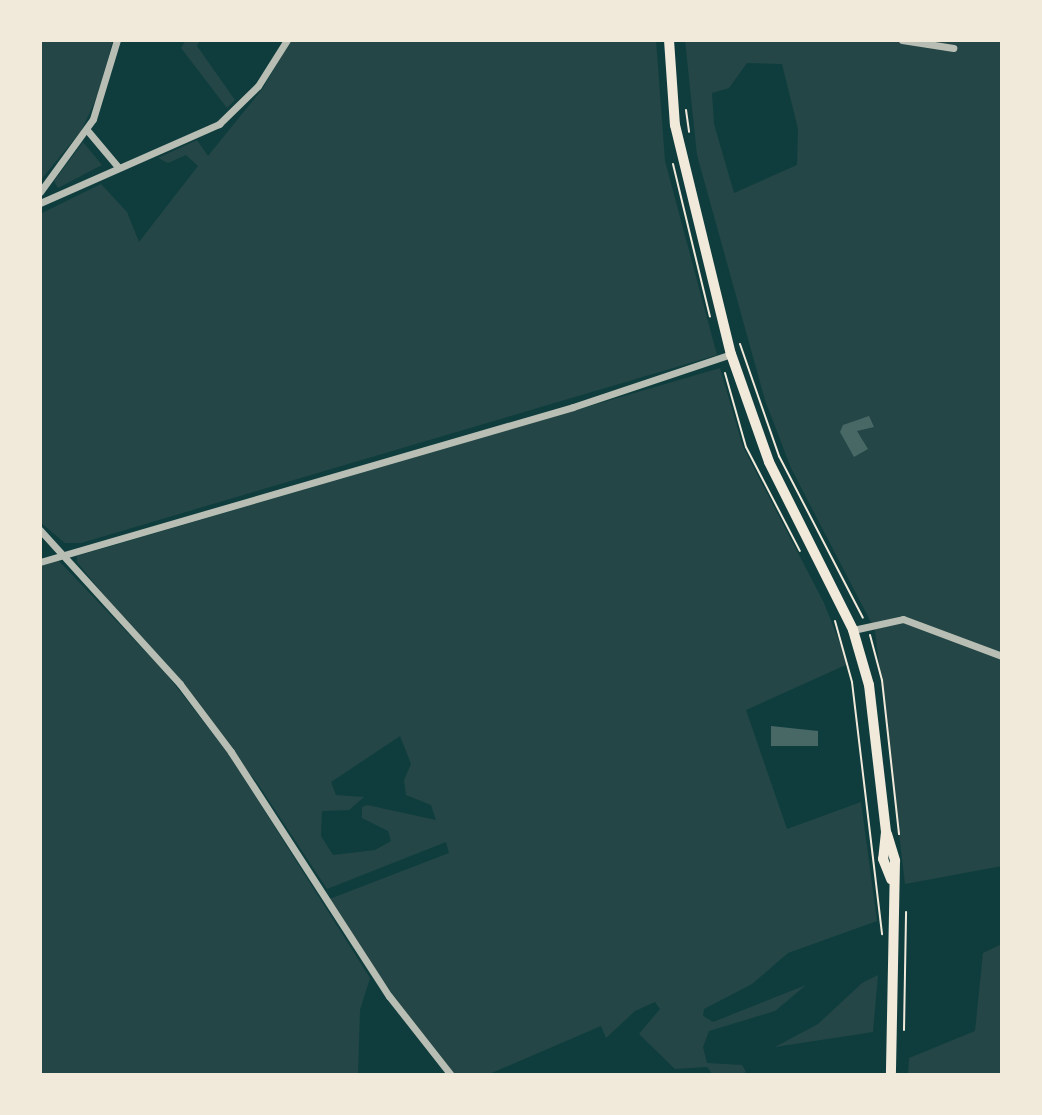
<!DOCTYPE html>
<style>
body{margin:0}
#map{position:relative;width:1042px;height:1115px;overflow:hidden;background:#0f3d3e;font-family:"Alegreya Sans",sans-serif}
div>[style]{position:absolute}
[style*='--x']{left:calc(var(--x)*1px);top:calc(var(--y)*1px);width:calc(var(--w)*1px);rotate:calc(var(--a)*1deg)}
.green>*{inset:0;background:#244646}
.building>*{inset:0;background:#486865}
.path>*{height:2px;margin:-1px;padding:0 1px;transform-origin:1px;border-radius:1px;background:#f1e9da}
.minor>*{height:7px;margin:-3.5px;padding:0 3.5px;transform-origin:3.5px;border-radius:3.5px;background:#b8beb3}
.secondary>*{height:10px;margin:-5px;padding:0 5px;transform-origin:5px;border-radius:5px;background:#f1e9da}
span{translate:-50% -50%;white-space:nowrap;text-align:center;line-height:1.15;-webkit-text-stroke:6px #f1e9da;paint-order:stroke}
.frame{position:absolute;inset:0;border:42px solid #f1e9da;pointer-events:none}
</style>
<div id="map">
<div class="green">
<i style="clip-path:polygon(40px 40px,113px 40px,97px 97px,81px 131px,40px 181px)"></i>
<i style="clip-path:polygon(186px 40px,200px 40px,197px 46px,235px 100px,227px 108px,181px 48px)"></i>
<i style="clip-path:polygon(291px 40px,656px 40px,665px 161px,717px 355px,81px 543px,65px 543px,40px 522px,40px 214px,101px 184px,127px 212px,139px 242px,198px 166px,186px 155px,168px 163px,158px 158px,197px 140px,208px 156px,263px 88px)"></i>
<i style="clip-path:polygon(evenodd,685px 40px,1002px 40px,1002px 866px,905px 884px,875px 630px,791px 468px,765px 400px,697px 155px,685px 40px,747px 63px,782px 64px,798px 129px,797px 165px,734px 193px,714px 124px,712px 93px,729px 88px,747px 63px)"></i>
<i style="clip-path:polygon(83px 142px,102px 165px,58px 188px,54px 181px)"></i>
<i style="clip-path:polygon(evenodd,720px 368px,743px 447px,824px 603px,848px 664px,746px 710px,787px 829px,861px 802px,877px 921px,788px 953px,752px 984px,704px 1009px,703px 1016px,713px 1022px,806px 985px,775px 1011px,709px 1031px,703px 1047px,707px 1063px,742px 1065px,746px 1072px,740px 1075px,713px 1075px,707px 1067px,675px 1069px,639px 1034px,660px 1009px,655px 1002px,635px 1011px,606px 1038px,601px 1026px,487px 1075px,449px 1075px,327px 900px,449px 853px,446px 842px,327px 889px,258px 784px,77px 562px,77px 556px,720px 368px,400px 736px,411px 764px,404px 780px,406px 795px,431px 805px,436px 820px,367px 805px,362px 807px,362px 818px,388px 831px,391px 841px,375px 850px,333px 855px,321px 836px,322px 811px,349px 810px,364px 797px,336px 795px,331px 782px,400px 736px)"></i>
<i style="clip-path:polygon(58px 560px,164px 671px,228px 753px,370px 978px,360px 1010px,358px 1075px,40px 1075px,40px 564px)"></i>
<i style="clip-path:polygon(1002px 944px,1002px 1075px,908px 1075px,909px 1058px,975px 1031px,983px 953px)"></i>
<i style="clip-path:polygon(878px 975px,873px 1032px,775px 1047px,818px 1024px,862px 983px)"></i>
</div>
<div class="building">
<i style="clip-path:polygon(869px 416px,874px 427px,857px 431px,868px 449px,854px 457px,840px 432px,843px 425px)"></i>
<i style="clip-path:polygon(771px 726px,818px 731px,818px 746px,771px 746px)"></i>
</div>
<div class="path">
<i style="--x:686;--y:110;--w:22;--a:82"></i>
<i style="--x:673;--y:164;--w:157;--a:76.4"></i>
<i style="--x:740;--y:344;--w:119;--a:70.8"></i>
<i style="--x:779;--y:456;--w:182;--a:62.6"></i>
<i style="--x:725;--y:373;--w:77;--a:74.2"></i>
<i style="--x:746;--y:447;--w:117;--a:62.6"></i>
<i style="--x:835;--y:621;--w:63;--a:74.4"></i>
<i style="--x:852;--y:682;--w:254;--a:83.2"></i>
<i style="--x:870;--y:635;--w:47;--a:75.1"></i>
<i style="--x:882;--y:680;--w:155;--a:83.7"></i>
<i style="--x:904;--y:1030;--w:118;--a:-89"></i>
</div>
<div class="minor">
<i style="--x:902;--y:40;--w:52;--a:8.9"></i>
<i style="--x:87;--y:130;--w:48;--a:50"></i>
<i style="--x:40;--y:192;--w:90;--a:-54"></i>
<i style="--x:93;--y:119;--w:83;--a:-73.1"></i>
<i style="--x:40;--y:203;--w:196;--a:-23.8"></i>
<i style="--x:219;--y:124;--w:54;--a:-44.3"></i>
<i style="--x:258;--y:86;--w:54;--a:-57.8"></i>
<i style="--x:40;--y:530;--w:208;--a:47.7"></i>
<i style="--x:180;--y:684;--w:85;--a:53.1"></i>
<i style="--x:231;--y:752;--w:291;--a:57.1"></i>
<i style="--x:389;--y:996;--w:100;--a:51.9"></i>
<i style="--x:40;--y:562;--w:555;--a:-16.21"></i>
<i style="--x:573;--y:407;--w:167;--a:-18.5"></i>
<i style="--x:853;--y:630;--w:51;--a:-12.4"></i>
<i style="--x:903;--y:619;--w:106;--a:20.5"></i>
</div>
<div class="secondary">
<i style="--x:669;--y:40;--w:85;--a:86"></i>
<i style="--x:675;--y:125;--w:236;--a:76.3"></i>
<i style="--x:731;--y:354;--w:114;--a:70.6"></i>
<i style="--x:769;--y:462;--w:188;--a:63.4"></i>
<i style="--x:853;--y:630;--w:57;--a:73.8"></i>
<i style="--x:869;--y:685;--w:148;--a:83.4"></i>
<i style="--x:886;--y:832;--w:27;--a:96"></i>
<i style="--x:883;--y:859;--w:22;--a:68"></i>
<i style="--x:887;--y:834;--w:28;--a:73"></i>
<i style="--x:895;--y:861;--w:214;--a:91.1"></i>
</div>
<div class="frame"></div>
</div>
